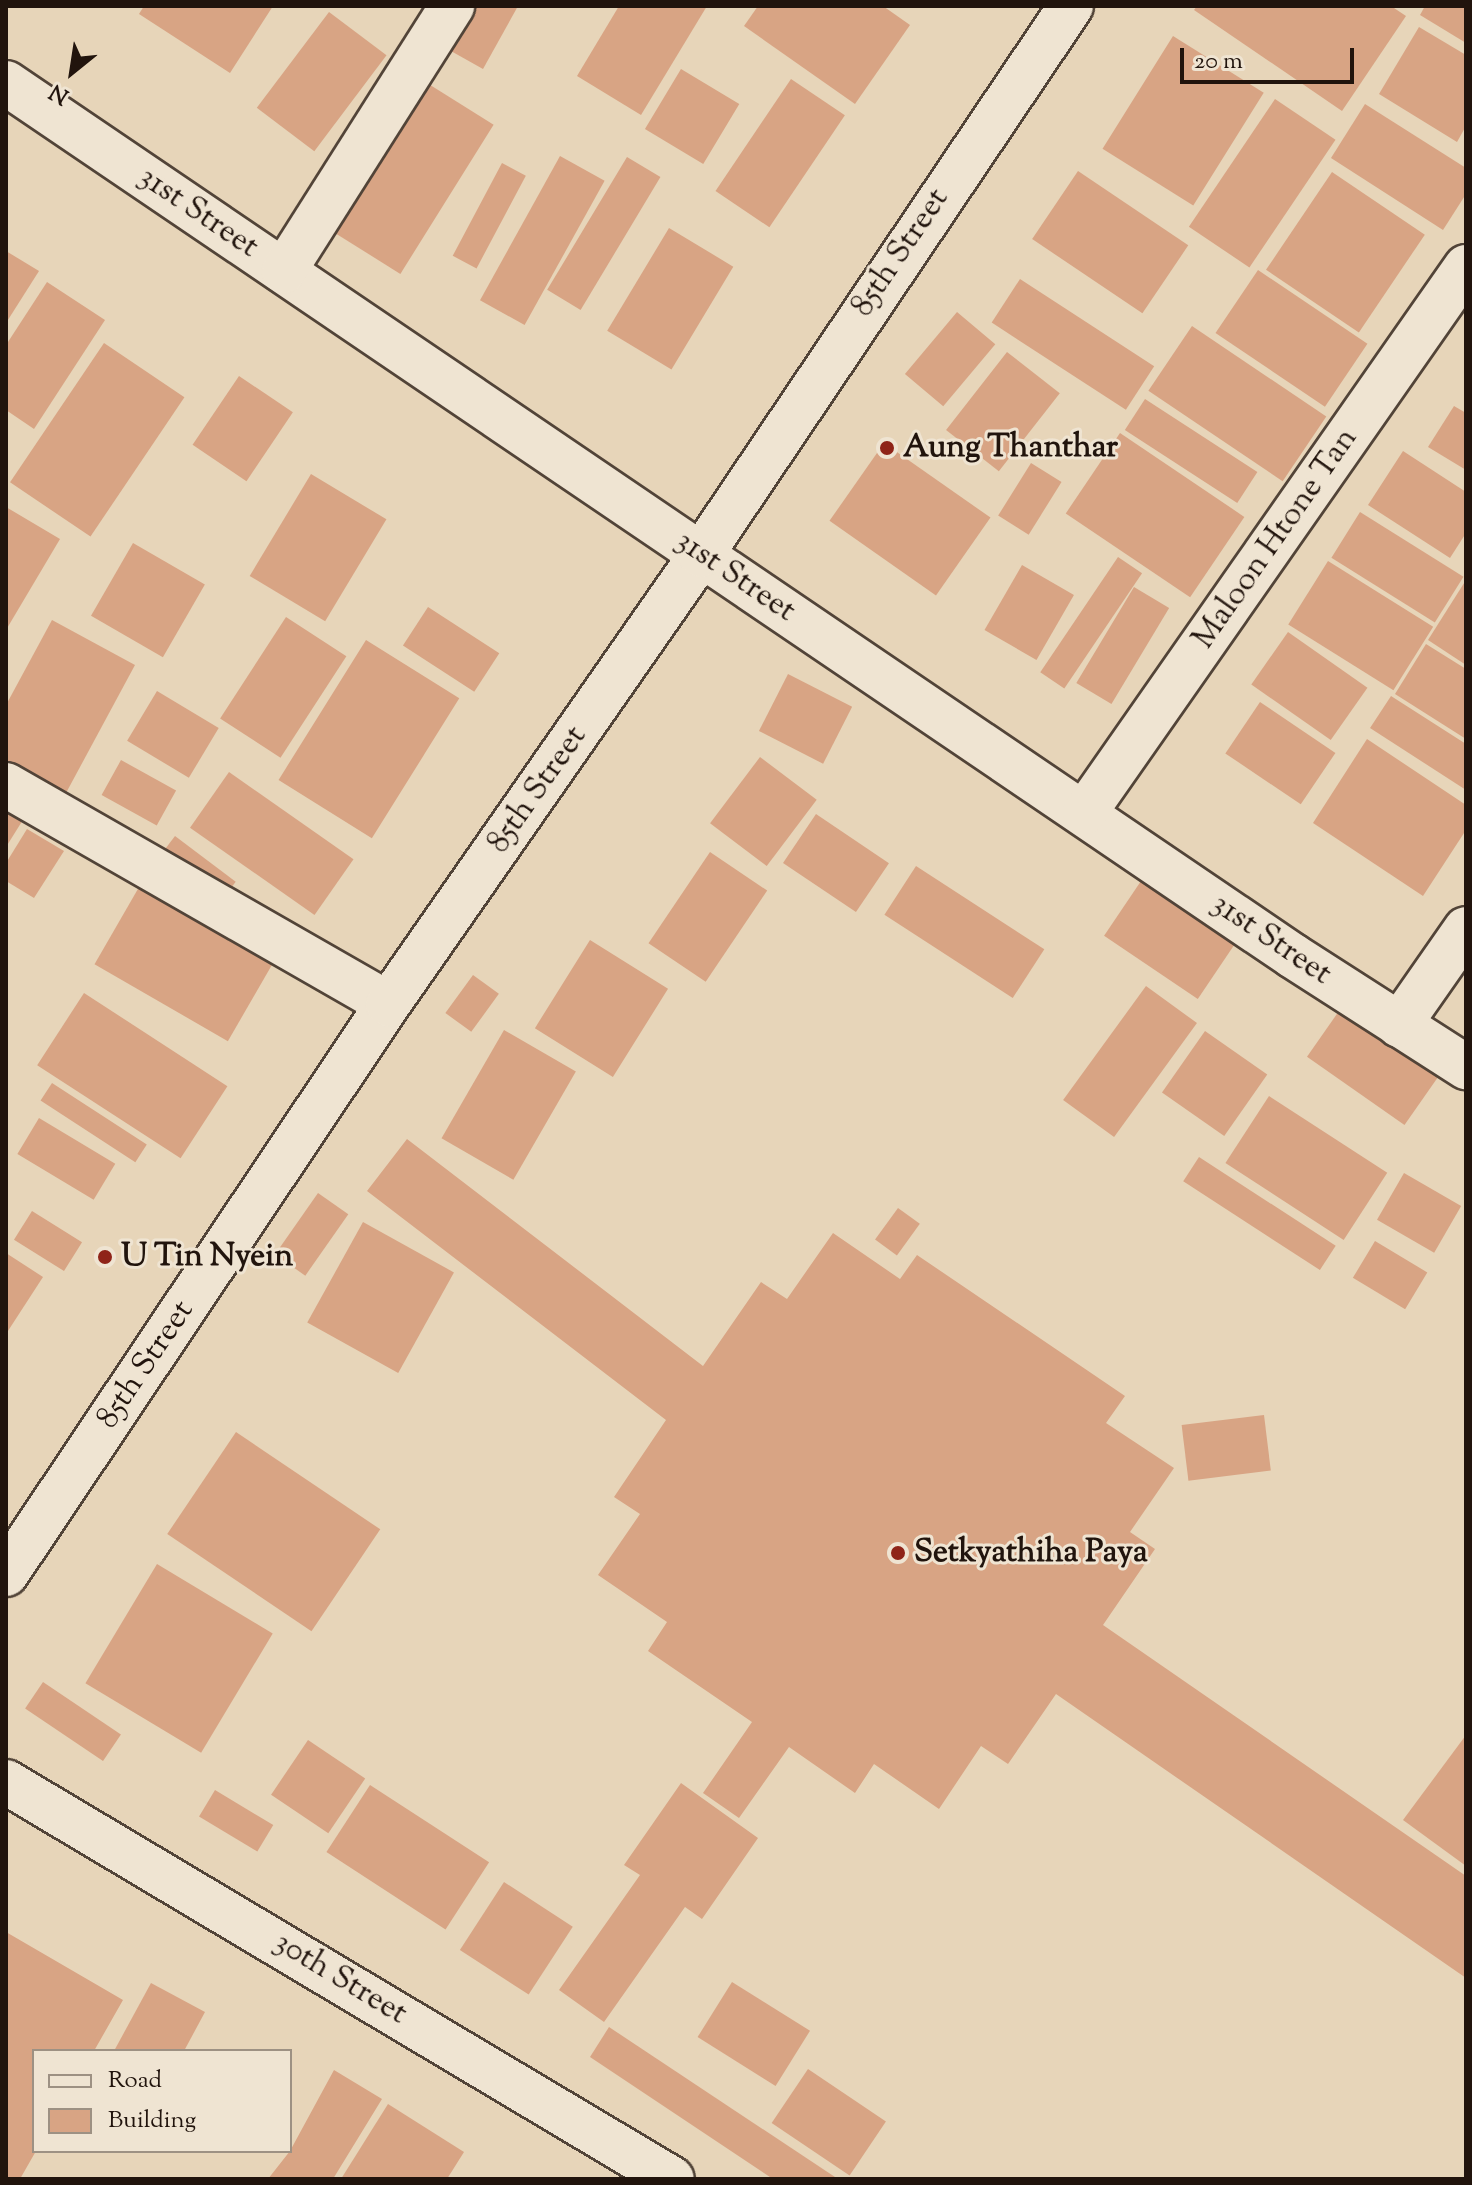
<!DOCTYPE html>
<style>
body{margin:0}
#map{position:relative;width:1472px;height:2185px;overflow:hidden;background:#e7d5b9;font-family:"Sorts Mill Goudy",serif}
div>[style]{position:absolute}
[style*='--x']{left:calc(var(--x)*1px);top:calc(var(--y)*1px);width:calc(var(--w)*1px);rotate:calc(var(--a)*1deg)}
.building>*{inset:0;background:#d8a484;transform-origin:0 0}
.roads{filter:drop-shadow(2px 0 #524438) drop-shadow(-2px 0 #524438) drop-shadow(0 2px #524438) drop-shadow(0 -2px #524438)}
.minor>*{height:44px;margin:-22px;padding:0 22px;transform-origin:22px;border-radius:22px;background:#efe4d2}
.dots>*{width:22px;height:22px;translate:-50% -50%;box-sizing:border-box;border:4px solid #efe4d2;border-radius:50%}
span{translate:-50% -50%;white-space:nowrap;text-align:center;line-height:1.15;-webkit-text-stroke:6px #efe4d2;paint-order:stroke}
.street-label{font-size:32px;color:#21140d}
.poi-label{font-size:32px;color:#21140d;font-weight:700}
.left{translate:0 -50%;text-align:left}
.frame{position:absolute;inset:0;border:8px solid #21140d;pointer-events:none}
.legend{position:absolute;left:32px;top:2049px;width:260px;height:104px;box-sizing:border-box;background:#efe4d2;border:2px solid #9d9183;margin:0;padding:10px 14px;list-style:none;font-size:24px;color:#21140d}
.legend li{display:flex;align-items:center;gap:16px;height:40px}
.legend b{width:40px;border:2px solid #9d9183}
.north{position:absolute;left:32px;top:32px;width:80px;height:80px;-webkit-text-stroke:6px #efe4d2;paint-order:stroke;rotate:210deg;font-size:22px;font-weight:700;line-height:32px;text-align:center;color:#21140d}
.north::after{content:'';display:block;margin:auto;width:28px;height:36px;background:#21140d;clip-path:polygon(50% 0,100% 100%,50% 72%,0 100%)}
.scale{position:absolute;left:1180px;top:48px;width:174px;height:36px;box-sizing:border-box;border:4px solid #21140d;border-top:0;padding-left:10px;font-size:24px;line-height:28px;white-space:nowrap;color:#21140d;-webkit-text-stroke:6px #efe4d2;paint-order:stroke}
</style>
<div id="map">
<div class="building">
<i style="clip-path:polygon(144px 6px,273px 6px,230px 73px,139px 14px)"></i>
<i style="clip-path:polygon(464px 6px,518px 6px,483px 69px,442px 46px)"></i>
<i style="clip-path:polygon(619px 6px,707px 6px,641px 115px,577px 76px)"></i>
<i style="clip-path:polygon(758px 6px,883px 6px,910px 25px,855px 104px,744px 26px)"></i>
<i style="clip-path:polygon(1197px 6px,1391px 6px,1406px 16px,1342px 111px,1194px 10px)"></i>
<i style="clip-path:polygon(1425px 6px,1466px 6px,1466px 43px,1420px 15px)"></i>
<i style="left:329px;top:12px;width:72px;height:120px;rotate:37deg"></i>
<i style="clip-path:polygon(1419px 27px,1466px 55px,1466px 126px,1457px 142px,1379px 94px)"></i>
<i style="left:1173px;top:36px;width:107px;height:133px;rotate:32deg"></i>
<i style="left:681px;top:69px;width:68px;height:70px;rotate:31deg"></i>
<i style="left:419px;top:78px;width:88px;height:176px;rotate:32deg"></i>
<i style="left:791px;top:79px;width:65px;height:135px;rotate:34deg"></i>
<i style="left:1275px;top:99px;width:73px;height:154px;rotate:34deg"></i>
<i style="clip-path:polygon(1365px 104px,1466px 168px,1466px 194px,1443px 230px,1331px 158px)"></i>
<i style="left:560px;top:156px;width:51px;height:165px;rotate:29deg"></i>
<i style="left:627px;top:157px;width:39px;height:155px;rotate:31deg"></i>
<i style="left:502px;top:163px;width:27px;height:105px;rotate:28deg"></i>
<i style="left:1078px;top:171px;width:133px;height:82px;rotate:34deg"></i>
<i style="left:1332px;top:172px;width:112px;height:118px;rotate:34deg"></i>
<i style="left:669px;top:228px;width:75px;height:120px;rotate:31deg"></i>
<i style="clip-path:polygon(6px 251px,39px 271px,6px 323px)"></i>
<i style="left:1258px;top:270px;width:132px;height:76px;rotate:34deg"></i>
<i style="left:1020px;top:279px;width:160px;height:52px;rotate:33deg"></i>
<i style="clip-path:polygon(47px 282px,105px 320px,34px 429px,6px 410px,6px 345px)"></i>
<i style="left:957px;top:312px;width:50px;height:81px;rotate:40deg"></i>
<i style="left:1192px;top:326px;width:162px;height:78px;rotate:34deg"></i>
<i style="left:104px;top:343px;width:97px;height:168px;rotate:34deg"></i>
<i style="left:1007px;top:352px;width:67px;height:99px;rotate:38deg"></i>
<i style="left:239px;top:376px;width:65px;height:83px;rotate:34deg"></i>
<i style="left:1145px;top:399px;width:134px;height:37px;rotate:33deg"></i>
<i style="clip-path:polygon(1454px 406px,1466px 413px,1466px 470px,1428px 447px)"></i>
<i style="left:1120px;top:433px;width:150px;height:97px;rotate:34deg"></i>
<i style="left:884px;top:443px;width:130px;height:95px;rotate:35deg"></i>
<i style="clip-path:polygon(1403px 451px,1466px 492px,1466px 533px,1450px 558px,1368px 505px)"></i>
<i style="left:1031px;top:463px;width:36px;height:62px;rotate:32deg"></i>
<i style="left:311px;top:474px;width:88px;height:119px;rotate:31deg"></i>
<i style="clip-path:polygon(6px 507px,60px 539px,6px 630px)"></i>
<i style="left:1360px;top:512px;width:122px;height:54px;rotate:32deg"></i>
<i style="left:133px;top:543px;width:83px;height:84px;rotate:30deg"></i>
<i style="left:1118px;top:557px;width:29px;height:139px;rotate:34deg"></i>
<i style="left:1328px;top:561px;width:124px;height:75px;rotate:32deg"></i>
<i style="left:1022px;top:565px;width:60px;height:75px;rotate:30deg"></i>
<i style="clip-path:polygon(1466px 580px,1466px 665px,1428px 640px)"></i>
<i style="left:1134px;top:587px;width:41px;height:112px;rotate:31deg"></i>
<i style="left:428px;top:607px;width:85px;height:46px;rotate:33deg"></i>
<i style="left:286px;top:617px;width:72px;height:121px;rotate:33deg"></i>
<i style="clip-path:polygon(52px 620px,135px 665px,66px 793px,6px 760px,6px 705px)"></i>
<i style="left:1288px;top:632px;width:97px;height:64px;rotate:35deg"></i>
<i style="left:366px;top:640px;width:110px;height:165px;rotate:32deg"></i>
<i style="clip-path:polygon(1426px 644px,1466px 669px,1466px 739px,1395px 694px)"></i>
<i style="left:788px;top:674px;width:72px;height:64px;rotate:27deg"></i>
<i style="left:157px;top:691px;width:72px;height:58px;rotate:31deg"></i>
<i style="clip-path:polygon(1391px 696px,1466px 744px,1466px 790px,1370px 728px)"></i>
<i style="left:1260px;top:702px;width:91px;height:62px;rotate:34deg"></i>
<i style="clip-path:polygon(1367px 739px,1466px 805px,1466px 830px,1423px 896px,1313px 823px)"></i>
<i style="left:760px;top:757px;width:71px;height:83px;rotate:37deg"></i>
<i style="left:121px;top:760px;width:63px;height:40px;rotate:29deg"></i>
<i style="left:229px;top:772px;width:152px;height:68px;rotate:35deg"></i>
<i style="clip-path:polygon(6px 804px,26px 815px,6px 847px)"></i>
<i style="left:816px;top:814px;width:88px;height:59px;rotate:34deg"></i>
<i style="clip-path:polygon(27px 829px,64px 851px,34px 898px,6px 881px,6px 863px)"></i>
<i style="left:175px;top:836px;width:76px;height:28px;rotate:37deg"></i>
<i style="left:710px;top:852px;width:69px;height:110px;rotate:34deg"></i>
<i style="left:916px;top:866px;width:153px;height:58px;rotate:33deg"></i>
<i style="left:146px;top:875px;width:154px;height:103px;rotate:30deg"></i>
<i style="left:1141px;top:881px;width:113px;height:66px;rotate:34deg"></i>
<i style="left:590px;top:940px;width:92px;height:104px;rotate:32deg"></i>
<i style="left:473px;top:975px;width:32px;height:47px;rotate:36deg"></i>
<i style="left:1146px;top:986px;width:63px;height:141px;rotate:36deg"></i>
<i style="left:84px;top:993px;width:171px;height:86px;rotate:33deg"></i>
<i style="left:1346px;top:1001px;width:119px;height:68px;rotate:35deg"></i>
<i style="left:504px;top:1030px;width:83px;height:125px;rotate:30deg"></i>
<i style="left:1205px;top:1031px;width:76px;height:75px;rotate:35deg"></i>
<i style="left:52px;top:1083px;width:113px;height:21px;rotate:33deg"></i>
<i style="left:1269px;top:1096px;width:141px;height:80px;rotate:33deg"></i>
<i style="left:39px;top:1118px;width:89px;height:42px;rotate:31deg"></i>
<i style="clip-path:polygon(407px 1139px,703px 1366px,761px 1282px,787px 1299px,833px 1233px,900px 1279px,917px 1255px,1125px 1396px,1106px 1423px,1174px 1468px,1130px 1532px,1155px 1549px,1103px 1625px,1466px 1876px,1466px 1978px,1056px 1694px,1008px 1764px,981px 1746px,939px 1809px,874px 1764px,855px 1793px,789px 1747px,739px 1818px,703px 1793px,752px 1722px,648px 1651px,667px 1622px,598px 1575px,640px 1514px,614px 1497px,666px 1420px,367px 1191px)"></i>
<i style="left:1199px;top:1157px;width:163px;height:29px;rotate:33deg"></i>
<i style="left:1404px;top:1173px;width:66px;height:54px;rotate:30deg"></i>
<i style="left:318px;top:1193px;width:37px;height:75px;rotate:35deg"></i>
<i style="left:898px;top:1208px;width:27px;height:39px;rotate:36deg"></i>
<i style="left:32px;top:1211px;width:59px;height:34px;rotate:32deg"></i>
<i style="left:363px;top:1222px;width:104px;height:115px;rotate:29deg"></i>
<i style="left:1375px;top:1241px;width:61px;height:43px;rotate:31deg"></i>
<i style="clip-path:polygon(6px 1253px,43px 1277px,6px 1334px)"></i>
<i style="left:1264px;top:1415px;width:56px;height:83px;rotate:83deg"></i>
<i style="left:236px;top:1432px;width:174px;height:123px;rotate:34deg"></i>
<i style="left:157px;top:1564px;width:135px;height:139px;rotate:31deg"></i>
<i style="left:43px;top:1682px;width:94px;height:32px;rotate:34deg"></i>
<i style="clip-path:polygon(1466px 1735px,1466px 1866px,1403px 1820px)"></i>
<i style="left:308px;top:1740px;width:69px;height:66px;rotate:34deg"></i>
<i style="clip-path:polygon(681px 1783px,758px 1838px,702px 1919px,685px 1907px,604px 2022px,559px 1990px,640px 1875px,624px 1865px)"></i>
<i style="left:370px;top:1785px;width:142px;height:80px;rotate:33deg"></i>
<i style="left:215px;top:1790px;width:68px;height:31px;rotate:31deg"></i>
<i style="left:504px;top:1882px;width:82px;height:81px;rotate:33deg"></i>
<i style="clip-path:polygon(6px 1932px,123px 2000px,94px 2051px,34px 2051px,36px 2151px,20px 2179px,6px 2179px)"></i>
<i style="left:732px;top:1982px;width:92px;height:65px;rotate:32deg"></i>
<i style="clip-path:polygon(151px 1983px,205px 2012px,184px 2051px,114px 2051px)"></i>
<i style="clip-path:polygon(609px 2027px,838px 2179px,773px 2179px,590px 2057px)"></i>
<i style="left:808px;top:2069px;width:94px;height:65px;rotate:34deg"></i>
<i style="clip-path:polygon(334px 2070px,382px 2099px,333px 2179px,268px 2179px,290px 2151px)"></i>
<i style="clip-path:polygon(388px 2104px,464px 2152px,447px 2179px,341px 2179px)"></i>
</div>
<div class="roads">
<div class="minor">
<i style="--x:6;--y:83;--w:1555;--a:34.15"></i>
<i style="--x:1293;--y:956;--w:206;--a:32.7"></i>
<i style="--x:284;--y:271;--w:314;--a:-57.6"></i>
<i style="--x:6;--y:785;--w:440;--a:29.8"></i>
<i style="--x:1085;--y:812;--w:665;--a:-55.04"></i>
<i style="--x:1399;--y:1025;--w:117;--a:-55.1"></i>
<i style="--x:6;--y:1574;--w:686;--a:-56.17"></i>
<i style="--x:388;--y:1004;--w:547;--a:-55.12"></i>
<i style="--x:701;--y:555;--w:662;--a:-56.02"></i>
<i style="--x:6;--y:1782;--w:775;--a:30.8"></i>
</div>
</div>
<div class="dots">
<i style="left:887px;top:448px;background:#8f2418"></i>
<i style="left:105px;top:1257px;background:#8f2418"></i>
<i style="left:898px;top:1553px;background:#8f2418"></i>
</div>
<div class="street-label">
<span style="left:198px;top:213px;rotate:34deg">31st Street</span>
<span style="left:901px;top:253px;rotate:-56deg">85th Street</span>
<span style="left:1276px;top:539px;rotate:-55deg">Maloon Htone Tan</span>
<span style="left:735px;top:577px;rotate:34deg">31st Street</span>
<span style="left:538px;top:790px;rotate:-55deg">85th Street</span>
<span style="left:1271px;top:940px;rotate:34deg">31st Street</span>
<span style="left:146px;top:1365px;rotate:-56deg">85th Street</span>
<span style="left:340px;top:1979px;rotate:31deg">30th Street</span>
</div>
<div class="poi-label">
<span class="left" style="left:903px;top:448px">Aung Thanthar</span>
<span class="left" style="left:121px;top:1257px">U Tin Nyein</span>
<span class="left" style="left:914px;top:1553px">Setkyathiha Paya</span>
</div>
<div class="frame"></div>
<ul class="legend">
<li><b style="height:10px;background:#efe4d2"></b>Road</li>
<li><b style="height:22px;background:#d8a484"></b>Building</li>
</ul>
<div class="north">N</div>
<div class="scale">20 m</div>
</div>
